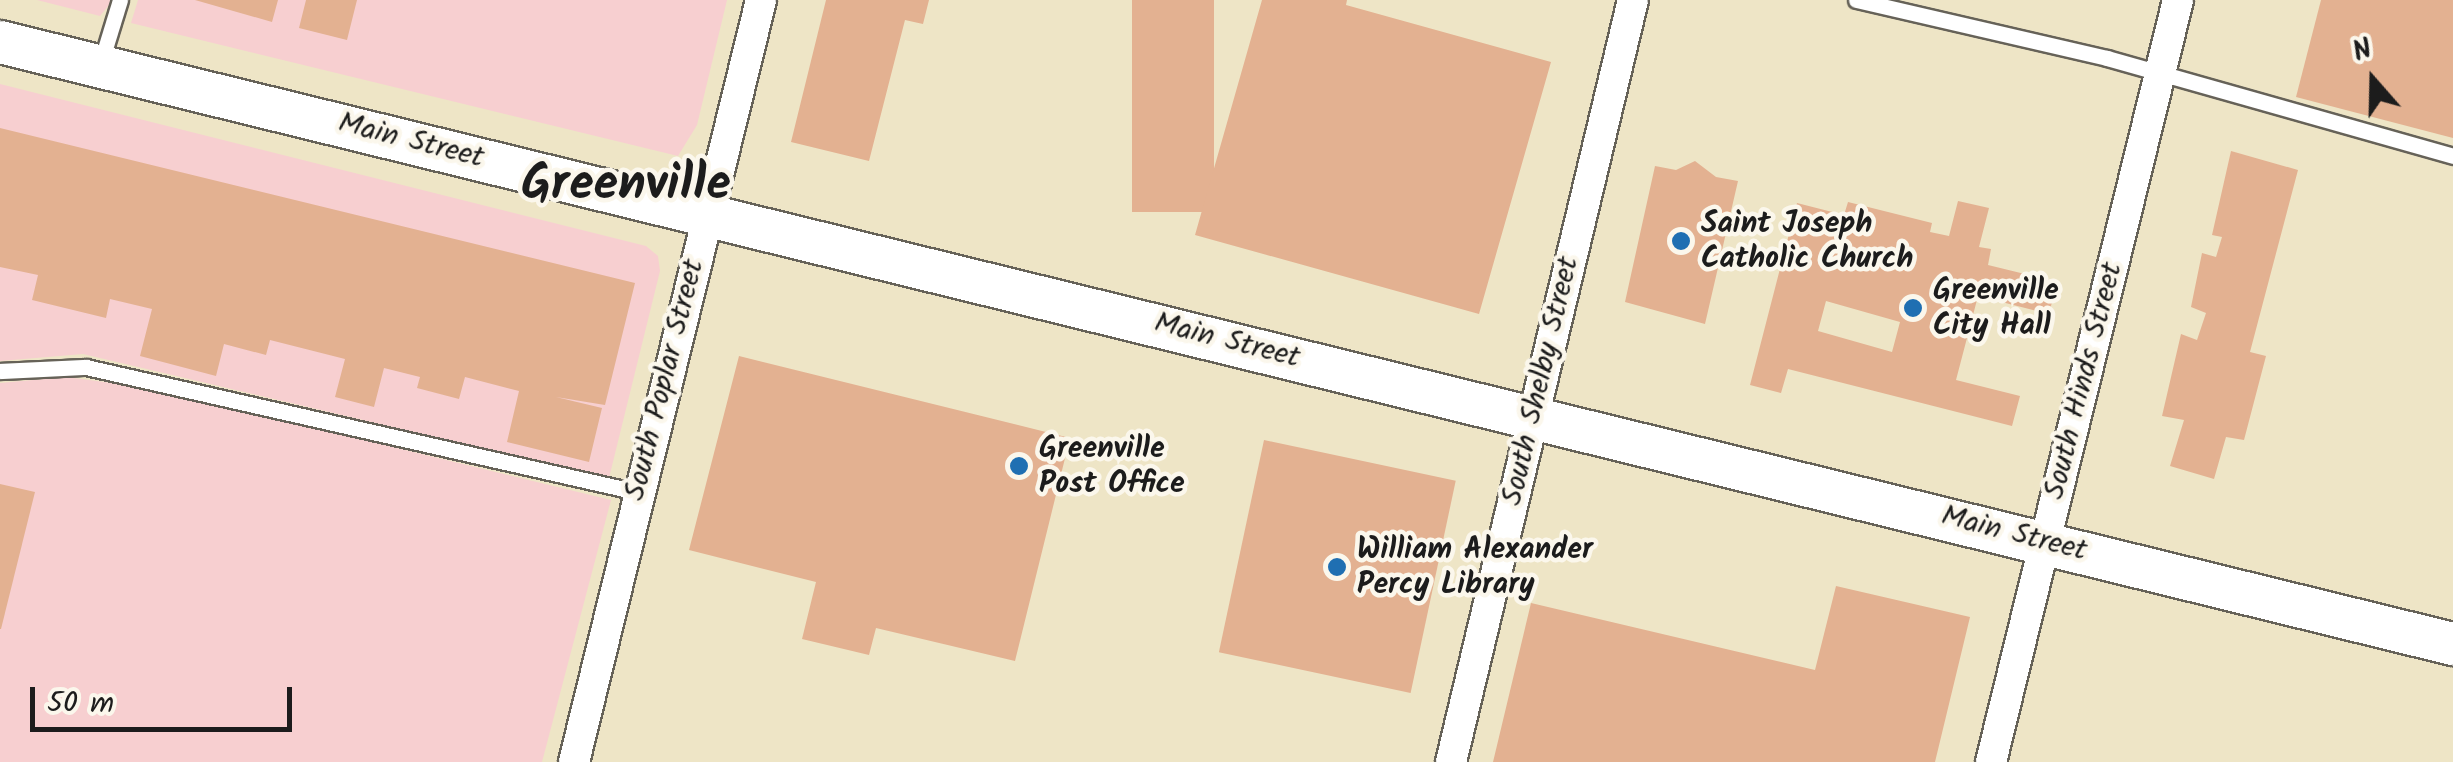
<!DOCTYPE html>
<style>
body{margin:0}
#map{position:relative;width:2453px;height:762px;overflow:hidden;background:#eee5c6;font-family:Kalam,sans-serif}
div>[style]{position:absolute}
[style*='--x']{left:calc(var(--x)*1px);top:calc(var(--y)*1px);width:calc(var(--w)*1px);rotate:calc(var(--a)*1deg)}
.built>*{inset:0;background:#f7cfd0}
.building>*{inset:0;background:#e3b191;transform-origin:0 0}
.roads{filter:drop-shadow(2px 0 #666258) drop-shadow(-2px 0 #666258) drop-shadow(0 2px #666258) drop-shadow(0 -2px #666258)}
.lane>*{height:15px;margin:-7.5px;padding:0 7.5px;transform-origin:7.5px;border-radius:7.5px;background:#fff}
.street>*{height:30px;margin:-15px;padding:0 15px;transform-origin:15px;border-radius:15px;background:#fff}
.secondary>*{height:42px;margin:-21px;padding:0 21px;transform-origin:21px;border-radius:21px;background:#fff}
.dots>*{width:28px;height:28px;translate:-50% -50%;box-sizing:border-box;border:5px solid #fbf7ec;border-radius:50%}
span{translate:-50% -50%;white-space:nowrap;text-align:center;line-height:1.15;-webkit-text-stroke:9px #fbf7ec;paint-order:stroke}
.street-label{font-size:30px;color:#1c1c1c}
.poi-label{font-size:30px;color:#1c1c1c;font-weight:700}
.left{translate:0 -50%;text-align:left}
.town-label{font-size:50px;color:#1c1c1c;font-weight:700}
.north{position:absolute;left:2323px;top:30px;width:100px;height:100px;-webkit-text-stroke:8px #fbf7ec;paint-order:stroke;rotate:340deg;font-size:28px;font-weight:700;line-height:40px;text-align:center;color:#1c1c1c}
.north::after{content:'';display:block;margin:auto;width:35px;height:45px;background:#1c1c1c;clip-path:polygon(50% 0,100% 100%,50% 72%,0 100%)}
.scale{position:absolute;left:30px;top:687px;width:262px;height:45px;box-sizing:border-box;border:5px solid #1c1c1c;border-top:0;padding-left:12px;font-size:30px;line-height:35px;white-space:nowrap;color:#1c1c1c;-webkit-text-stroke:8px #fbf7ec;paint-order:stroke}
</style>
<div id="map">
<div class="built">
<i style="clip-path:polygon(37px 0,113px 0,100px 16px)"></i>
<i style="clip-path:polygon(138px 0,727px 0,697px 125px,678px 156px,131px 23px)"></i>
<i style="clip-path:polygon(0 84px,646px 246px,658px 256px,660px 271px,609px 478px,83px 354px,0 361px)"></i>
<i style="clip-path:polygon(66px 377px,150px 388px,611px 500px,542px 762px,0 762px,0 383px)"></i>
</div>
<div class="building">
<i style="clip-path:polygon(195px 0,278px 0,272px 22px)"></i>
<i style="clip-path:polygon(306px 0,357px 0,347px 40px,299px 28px)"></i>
<i style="clip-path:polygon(826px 0,929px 0,923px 24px,905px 20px,869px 161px,791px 142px)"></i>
<i style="left:1132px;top:0;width:82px;height:212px"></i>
<i style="clip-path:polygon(1262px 0,1347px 0,1346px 5px,1551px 62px,1479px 314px,1195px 235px)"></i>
<i style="clip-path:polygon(2321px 0,2453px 0,2453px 138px,2296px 97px)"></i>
<i style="clip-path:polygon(0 128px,635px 283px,605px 405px,556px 397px,602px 408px,589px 462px,507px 442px,519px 391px,465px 377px,459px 399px,417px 388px,420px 377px,384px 368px,374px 407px,335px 397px,345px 359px,270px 340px,266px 355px,224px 344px,216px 376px,140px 356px,152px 309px,110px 299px,106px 318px,32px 300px,38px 275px,0 267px)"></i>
<i style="clip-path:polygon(2231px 151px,2298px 170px,2250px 352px,2266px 356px,2244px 440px,2226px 437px,2214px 479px,2170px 466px,2184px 420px,2162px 416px,2181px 334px,2197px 340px,2206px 313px,2191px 307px,2202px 253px,2216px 257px,2222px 237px,2212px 235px)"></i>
<i style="clip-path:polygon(1695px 161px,1716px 177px,1738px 181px,1705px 324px,1625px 302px,1655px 166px,1676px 170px)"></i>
<i style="clip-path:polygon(evenodd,1958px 201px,1989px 208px,1979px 247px,1991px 249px,1988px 265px,2057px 282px,2049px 314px,1978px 296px,1956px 380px,2020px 396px,2012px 426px,1788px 369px,1781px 393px,1750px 385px,1797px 203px,1844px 215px,1848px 202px,1932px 223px,1930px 232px,1949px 236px,1958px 201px,1826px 301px,1900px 322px,1892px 352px,1818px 331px,1826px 301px)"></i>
<i style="clip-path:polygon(739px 356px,1070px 438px,1015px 661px,876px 628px,869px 655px,802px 639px,816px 582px,689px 550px)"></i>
<i style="left:1264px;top:440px;width:196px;height:217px;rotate:12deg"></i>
<i style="clip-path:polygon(0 484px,35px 492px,1px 629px,0 629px)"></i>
<i style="clip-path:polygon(1836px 586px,1970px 617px,1935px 762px,1493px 762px,1531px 603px,1815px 670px)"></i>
</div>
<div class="roads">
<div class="lane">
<i style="--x:1856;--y:0;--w:258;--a:13"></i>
<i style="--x:2107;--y:58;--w:360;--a:15.8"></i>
<i style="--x:101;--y:62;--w:65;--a:-73"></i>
<i style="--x:0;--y:371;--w:86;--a:-2.7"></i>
<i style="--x:86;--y:367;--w:565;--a:12.78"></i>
</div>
<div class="street">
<i style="--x:574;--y:762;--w:785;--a:-76.21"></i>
<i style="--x:1451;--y:762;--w:783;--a:-76.57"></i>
<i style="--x:1991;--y:762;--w:785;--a:-76.21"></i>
</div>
<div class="secondary">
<i style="--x:0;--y:42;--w:2526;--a:13.79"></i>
</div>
</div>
<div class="dots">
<i style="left:1681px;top:241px;background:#1f6fb2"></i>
<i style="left:1913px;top:308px;background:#1f6fb2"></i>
<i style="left:1019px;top:466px;background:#1f6fb2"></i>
<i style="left:1337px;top:567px;background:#1f6fb2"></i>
</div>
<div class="street-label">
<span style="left:411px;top:141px;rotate:14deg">Main Street</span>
<span style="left:1227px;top:341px;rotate:14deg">Main Street</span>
<span style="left:665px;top:380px;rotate:-76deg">South Poplar Street</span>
<span style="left:1541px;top:381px;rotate:-77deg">South Shelby Street</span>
<span style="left:2084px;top:381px;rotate:-76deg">South Hinds Street</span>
<span style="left:2014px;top:534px;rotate:14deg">Main Street</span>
</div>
<div class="poi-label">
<span class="left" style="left:1701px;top:241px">Saint Joseph<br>Catholic Church</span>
<span class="left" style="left:1933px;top:308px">Greenville<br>City Hall</span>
<span class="left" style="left:1039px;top:466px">Greenville<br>Post Office</span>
<span class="left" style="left:1357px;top:567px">William Alexander<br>Percy Library</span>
</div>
<div class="town-label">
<span style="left:626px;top:187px">Greenville</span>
</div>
<div class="north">N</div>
<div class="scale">50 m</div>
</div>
